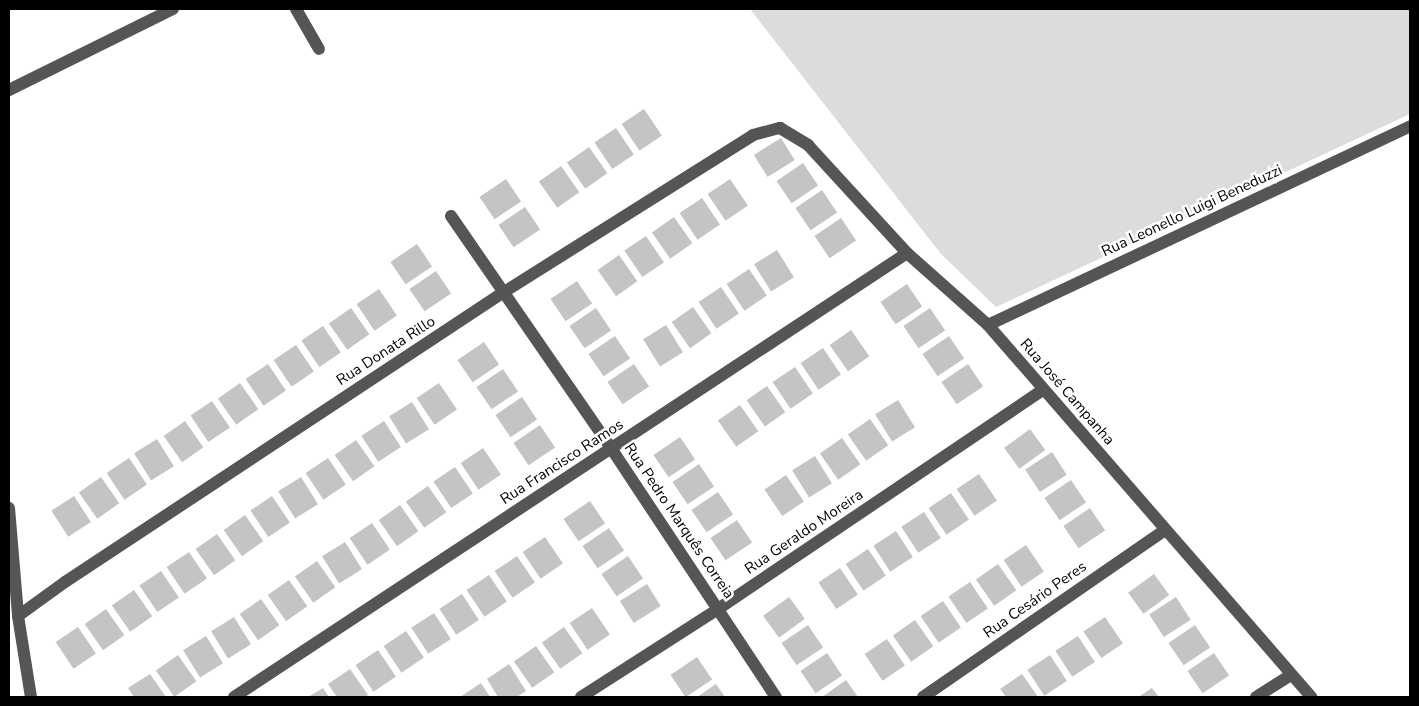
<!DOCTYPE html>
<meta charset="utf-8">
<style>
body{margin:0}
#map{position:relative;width:1419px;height:706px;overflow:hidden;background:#fff;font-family:"Nunito Sans",sans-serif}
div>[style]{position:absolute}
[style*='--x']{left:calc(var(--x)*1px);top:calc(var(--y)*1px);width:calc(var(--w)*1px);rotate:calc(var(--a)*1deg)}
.green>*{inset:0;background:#dcdcdc}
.building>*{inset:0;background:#c4c4c4;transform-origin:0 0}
.minor>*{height:12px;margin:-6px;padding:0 6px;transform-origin:6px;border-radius:6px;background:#555}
span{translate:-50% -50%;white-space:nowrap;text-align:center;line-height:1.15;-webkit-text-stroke:5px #fff;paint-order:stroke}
.street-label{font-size:15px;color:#000}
.frame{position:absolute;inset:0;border:10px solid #000;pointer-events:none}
</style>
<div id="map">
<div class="green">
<i style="clip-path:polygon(750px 9px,1410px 9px,1410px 114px,996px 307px,941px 254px)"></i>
</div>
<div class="building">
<i style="left:644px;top:109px;width:32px;height:27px;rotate:56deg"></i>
<i style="left:616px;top:128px;width:32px;height:26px;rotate:56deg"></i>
<i style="left:781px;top:138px;width:26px;height:32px;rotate:58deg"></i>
<i style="left:589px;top:147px;width:32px;height:27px;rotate:55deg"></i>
<i style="left:803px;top:163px;width:27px;height:32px;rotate:56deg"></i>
<i style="left:561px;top:166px;width:32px;height:27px;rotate:55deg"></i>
<i style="left:506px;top:179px;width:27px;height:32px;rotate:56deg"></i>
<i style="left:730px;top:179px;width:32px;height:27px;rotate:56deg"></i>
<i style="left:822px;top:190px;width:27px;height:32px;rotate:56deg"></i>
<i style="left:702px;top:198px;width:32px;height:27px;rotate:56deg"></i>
<i style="left:525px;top:207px;width:27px;height:32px;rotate:56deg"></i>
<i style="left:674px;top:217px;width:32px;height:27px;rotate:55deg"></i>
<i style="left:841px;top:218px;width:27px;height:32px;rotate:56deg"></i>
<i style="left:646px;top:236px;width:32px;height:26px;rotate:56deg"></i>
<i style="left:417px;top:244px;width:27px;height:32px;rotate:56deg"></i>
<i style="left:777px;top:250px;width:32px;height:27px;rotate:58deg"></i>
<i style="left:619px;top:255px;width:32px;height:26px;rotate:55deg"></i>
<i style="left:749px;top:269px;width:32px;height:27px;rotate:56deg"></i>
<i style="left:436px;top:271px;width:27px;height:32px;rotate:56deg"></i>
<i style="left:577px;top:281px;width:27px;height:32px;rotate:56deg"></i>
<i style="left:907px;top:284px;width:27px;height:32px;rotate:56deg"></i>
<i style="left:721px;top:287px;width:32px;height:27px;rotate:56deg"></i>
<i style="left:379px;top:289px;width:32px;height:27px;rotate:56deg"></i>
<i style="left:693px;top:307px;width:32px;height:26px;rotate:55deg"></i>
<i style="left:351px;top:308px;width:32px;height:27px;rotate:55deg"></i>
<i style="left:596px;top:308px;width:27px;height:32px;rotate:56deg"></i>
<i style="left:930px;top:308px;width:27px;height:32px;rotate:56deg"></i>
<i style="left:666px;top:325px;width:32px;height:27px;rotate:58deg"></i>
<i style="left:323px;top:326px;width:32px;height:26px;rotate:56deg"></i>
<i style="left:851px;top:330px;width:32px;height:26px;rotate:55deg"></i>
<i style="left:615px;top:336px;width:27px;height:32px;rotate:56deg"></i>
<i style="left:949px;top:336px;width:27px;height:32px;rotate:56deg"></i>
<i style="left:484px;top:342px;width:27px;height:32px;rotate:56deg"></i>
<i style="left:296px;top:345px;width:32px;height:27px;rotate:56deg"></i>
<i style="left:823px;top:348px;width:32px;height:27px;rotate:56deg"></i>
<i style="left:268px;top:364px;width:32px;height:27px;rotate:56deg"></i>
<i style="left:634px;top:364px;width:27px;height:32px;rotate:56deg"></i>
<i style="left:968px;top:364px;width:27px;height:32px;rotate:56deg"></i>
<i style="left:795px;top:367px;width:32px;height:27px;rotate:56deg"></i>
<i style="left:503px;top:369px;width:27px;height:32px;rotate:56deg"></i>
<i style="left:240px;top:383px;width:32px;height:27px;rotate:55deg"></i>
<i style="left:439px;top:383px;width:32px;height:27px;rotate:56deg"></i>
<i style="left:767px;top:386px;width:32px;height:25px;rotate:55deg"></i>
<i style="left:522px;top:397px;width:27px;height:32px;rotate:56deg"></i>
<i style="left:898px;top:400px;width:32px;height:27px;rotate:58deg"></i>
<i style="left:212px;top:401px;width:32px;height:26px;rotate:56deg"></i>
<i style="left:412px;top:402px;width:32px;height:27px;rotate:58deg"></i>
<i style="left:740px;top:405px;width:32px;height:27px;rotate:55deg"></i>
<i style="left:870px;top:419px;width:32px;height:27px;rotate:55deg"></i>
<i style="left:185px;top:421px;width:32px;height:26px;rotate:55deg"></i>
<i style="left:384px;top:421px;width:31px;height:27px;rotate:57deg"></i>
<i style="left:540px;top:425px;width:27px;height:32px;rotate:56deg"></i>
<i style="left:1030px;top:429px;width:26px;height:32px;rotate:54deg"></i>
<i style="left:680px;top:437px;width:27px;height:32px;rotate:56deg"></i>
<i style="left:842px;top:438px;width:32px;height:27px;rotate:55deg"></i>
<i style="left:157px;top:439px;width:32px;height:27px;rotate:58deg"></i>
<i style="left:356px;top:440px;width:32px;height:26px;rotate:55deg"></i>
<i style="left:483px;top:448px;width:32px;height:27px;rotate:56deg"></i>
<i style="left:1052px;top:452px;width:27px;height:32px;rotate:57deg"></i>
<i style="left:815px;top:456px;width:32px;height:27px;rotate:58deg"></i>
<i style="left:129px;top:458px;width:32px;height:27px;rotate:56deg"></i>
<i style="left:328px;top:458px;width:32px;height:27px;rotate:56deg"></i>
<i style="left:699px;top:464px;width:27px;height:32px;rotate:56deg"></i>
<i style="left:455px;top:467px;width:32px;height:26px;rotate:56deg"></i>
<i style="left:979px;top:474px;width:32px;height:27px;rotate:56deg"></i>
<i style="left:786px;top:475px;width:32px;height:26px;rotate:56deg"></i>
<i style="left:101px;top:477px;width:32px;height:27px;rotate:55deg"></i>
<i style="left:301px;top:477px;width:32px;height:27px;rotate:58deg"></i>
<i style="left:1071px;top:480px;width:27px;height:32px;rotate:56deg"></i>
<i style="left:428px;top:486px;width:32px;height:27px;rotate:55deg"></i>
<i style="left:718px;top:492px;width:27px;height:32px;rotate:56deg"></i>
<i style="left:951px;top:493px;width:32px;height:27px;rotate:56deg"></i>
<i style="left:74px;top:496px;width:31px;height:27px;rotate:57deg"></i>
<i style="left:272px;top:496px;width:32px;height:26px;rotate:56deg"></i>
<i style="left:590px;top:501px;width:27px;height:32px;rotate:56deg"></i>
<i style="left:400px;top:505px;width:32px;height:26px;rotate:55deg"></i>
<i style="left:1090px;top:508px;width:27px;height:32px;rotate:56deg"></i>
<i style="left:924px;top:512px;width:31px;height:27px;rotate:57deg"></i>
<i style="left:245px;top:515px;width:32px;height:26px;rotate:55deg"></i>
<i style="left:737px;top:520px;width:27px;height:32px;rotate:56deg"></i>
<i style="left:372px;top:523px;width:32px;height:27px;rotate:56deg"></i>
<i style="left:609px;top:528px;width:27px;height:32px;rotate:56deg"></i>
<i style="left:896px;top:531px;width:31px;height:27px;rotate:57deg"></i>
<i style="left:217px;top:534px;width:32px;height:26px;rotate:55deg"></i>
<i style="left:545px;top:537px;width:32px;height:27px;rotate:56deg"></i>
<i style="left:345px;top:542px;width:32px;height:27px;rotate:58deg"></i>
<i style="left:1026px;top:545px;width:32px;height:27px;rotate:56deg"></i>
<i style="left:868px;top:549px;width:32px;height:27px;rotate:56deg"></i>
<i style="left:189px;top:552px;width:32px;height:27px;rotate:56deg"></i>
<i style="left:517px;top:556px;width:32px;height:27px;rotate:56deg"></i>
<i style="left:628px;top:556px;width:27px;height:32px;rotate:56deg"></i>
<i style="left:317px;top:561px;width:32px;height:27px;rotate:55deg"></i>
<i style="left:998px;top:564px;width:32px;height:27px;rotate:55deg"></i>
<i style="left:840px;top:568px;width:32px;height:26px;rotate:56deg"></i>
<i style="left:161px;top:571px;width:32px;height:26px;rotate:56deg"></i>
<i style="left:1154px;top:574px;width:26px;height:32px;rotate:54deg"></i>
<i style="left:489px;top:575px;width:32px;height:27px;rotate:56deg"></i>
<i style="left:289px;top:580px;width:32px;height:26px;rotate:55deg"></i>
<i style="left:970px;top:582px;width:32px;height:26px;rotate:56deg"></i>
<i style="left:647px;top:584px;width:26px;height:32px;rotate:58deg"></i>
<i style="left:134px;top:590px;width:32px;height:27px;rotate:55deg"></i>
<i style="left:462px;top:594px;width:31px;height:27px;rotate:57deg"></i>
<i style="left:789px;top:597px;width:27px;height:32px;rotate:54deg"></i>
<i style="left:1176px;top:597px;width:27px;height:32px;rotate:57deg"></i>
<i style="left:261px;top:599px;width:32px;height:26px;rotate:55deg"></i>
<i style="left:943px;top:601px;width:32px;height:27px;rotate:56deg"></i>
<i style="left:592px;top:608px;width:32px;height:27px;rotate:56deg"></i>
<i style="left:106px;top:609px;width:32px;height:26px;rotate:55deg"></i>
<i style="left:434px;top:613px;width:31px;height:27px;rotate:57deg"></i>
<i style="left:234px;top:617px;width:32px;height:27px;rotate:58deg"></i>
<i style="left:1105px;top:617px;width:32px;height:26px;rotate:56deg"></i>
<i style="left:915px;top:620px;width:32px;height:27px;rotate:55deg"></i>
<i style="left:808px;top:625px;width:27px;height:32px;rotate:56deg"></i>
<i style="left:1195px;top:625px;width:27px;height:32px;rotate:56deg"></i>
<i style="left:78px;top:627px;width:32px;height:27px;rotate:56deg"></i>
<i style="left:564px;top:627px;width:32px;height:27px;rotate:55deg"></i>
<i style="left:406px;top:631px;width:32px;height:27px;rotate:56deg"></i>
<i style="left:206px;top:636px;width:32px;height:27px;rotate:58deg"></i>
<i style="left:1078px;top:636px;width:31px;height:27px;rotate:57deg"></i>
<i style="left:887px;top:639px;width:32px;height:27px;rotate:56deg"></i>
<i style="left:536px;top:646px;width:32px;height:27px;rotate:55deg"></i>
<i style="left:378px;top:650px;width:32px;height:27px;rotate:56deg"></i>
<i style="left:827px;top:653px;width:27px;height:32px;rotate:56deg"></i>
<i style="left:1214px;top:653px;width:27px;height:32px;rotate:56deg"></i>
<i style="left:178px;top:655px;width:32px;height:27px;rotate:55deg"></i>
<i style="left:1050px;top:655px;width:31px;height:27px;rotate:57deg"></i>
<i style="left:697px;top:657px;width:27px;height:32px;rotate:56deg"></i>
<i style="clip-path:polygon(509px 664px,526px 691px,517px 697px,498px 697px,487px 679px)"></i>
<i style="clip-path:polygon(350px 669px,368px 695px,365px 697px,337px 697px,328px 684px)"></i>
<i style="clip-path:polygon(150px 674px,166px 697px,134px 697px,128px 688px)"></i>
<i style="clip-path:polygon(1022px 674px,1038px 697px,1006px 697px,1000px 689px)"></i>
<i style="clip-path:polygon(846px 680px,858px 697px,822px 697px)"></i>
<i style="clip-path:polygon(481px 683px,490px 697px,460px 697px)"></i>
<i style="clip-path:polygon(716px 684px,725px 697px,697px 697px)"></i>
<i style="clip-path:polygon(323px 688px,329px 697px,308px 697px)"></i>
<i style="clip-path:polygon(1152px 688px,1159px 697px,1138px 697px)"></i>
</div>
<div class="minor">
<i style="--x:296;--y:9;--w:46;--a:60.1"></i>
<i style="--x:9;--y:90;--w:183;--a:-26.3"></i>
<i style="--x:451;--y:216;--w:282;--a:55.4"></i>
<i style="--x:611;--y:448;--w:299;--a:56.5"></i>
<i style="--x:988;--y:325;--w:467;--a:-25.2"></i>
<i style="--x:9;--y:508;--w:108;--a:85.2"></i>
<i style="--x:18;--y:616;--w:82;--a:80.9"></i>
<i style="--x:18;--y:616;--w:58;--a:-35.9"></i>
<i style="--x:65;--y:582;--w:526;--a:-33.45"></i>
<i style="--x:504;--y:292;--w:294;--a:-32.2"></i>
<i style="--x:753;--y:135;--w:28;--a:-15"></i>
<i style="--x:780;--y:128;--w:33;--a:31"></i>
<i style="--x:808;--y:145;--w:147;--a:47.5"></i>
<i style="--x:907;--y:253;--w:108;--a:41.6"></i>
<i style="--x:988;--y:325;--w:493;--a:49"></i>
<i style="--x:234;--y:697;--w:806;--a:-33.41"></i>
<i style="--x:581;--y:697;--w:163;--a:-32.7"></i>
<i style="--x:718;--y:609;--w:392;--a:-34"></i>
<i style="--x:923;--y:697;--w:294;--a:-34.6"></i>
<i style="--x:1256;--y:697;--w:41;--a:-32.2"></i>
</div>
<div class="street-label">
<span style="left:1192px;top:211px;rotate:-25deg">Rua Leonello Luigi Beneduzzi</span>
<span style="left:386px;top:351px;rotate:-33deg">Rua Donata Rillo</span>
<span style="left:1067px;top:392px;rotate:49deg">Rua José Campanha</span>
<span style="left:562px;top:462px;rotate:-33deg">Rua Francisco Ramos</span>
<span style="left:679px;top:521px;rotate:56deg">Rua Pedro Marquês Correia</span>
<span style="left:804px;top:532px;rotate:-34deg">Rua Geraldo Moreira</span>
<span style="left:1035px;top:600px;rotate:-35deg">Rua Cesário Peres</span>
</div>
<div class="frame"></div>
</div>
